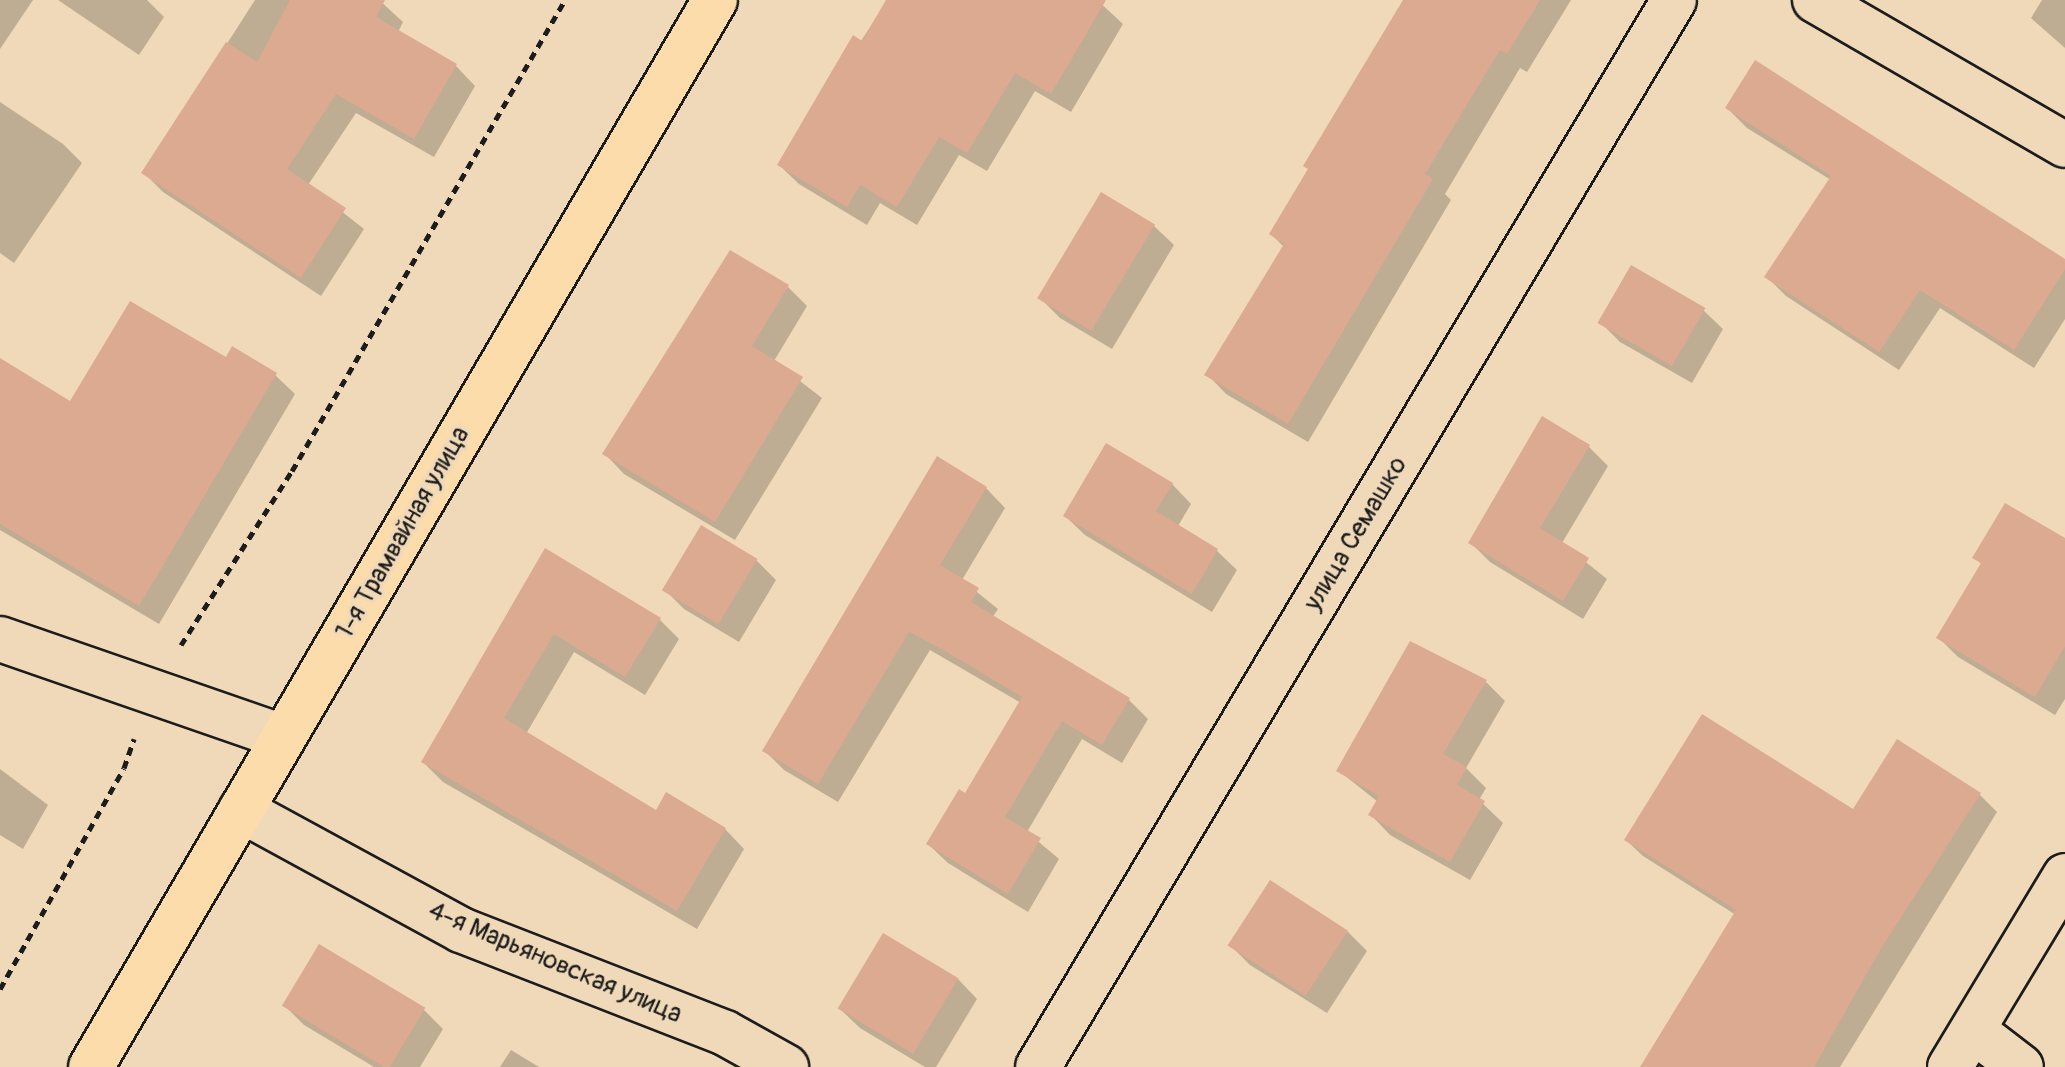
<!DOCTYPE html>
<meta charset="utf-8">
<style>
body{margin:0}
#map{position:relative;width:2065px;height:1067px;overflow:hidden;background:#efd9b8;font-family:Pangolin,sans-serif}
div>[style]{position:absolute}
[style*='--x']{left:calc(var(--x)*1px);top:calc(var(--y)*1px);width:calc(var(--w)*1px);rotate:calc(var(--a)*1deg)}
.shadow>*{inset:0;background:#0003}
.building>*{inset:0;background:#dca991;transform-origin:0 0}
.path>*{height:5px;margin-top:-2.5px;transform-origin:0;background:repeating-linear-gradient(90deg,#1c1c1c 0 8px,transparent 0 14px)}
.roads{filter:drop-shadow(2px 0 #1c1c1c) drop-shadow(-2px 0 #1c1c1c) drop-shadow(0 2px #1c1c1c) drop-shadow(0 -2px #1c1c1c)}
.minor>*{height:44px;margin:-22px;padding:0 22px;transform-origin:22px;border-radius:22px;background:#efd9b8}
.major>*{height:44px;margin:-22px;padding:0 22px;transform-origin:22px;border-radius:22px;background:#fddcac}
span{translate:-50% -50%;white-space:nowrap;text-align:center;line-height:1.15;-webkit-text-stroke:7px #efd9b8;paint-order:stroke}
.street-label{font-size:26px;color:#1c1c1c}
</style>
<div id="map">
<div class="shadow">
<i style="clip-path:polygon(0 0,33px 0,0 49px)"></i>
<i style="clip-path:polygon(58px 0,147px 0,164px 17px,139px 55px)"></i>
<i style="clip-path:polygon(255px 0,379px 0,403px 22px,398px 32px,456px 66px,475px 86px,434px 157px,356px 113px,308px 185px,364px 229px,321px 296px,163px 192px,144px 173px)"></i>
<i style="clip-path:polygon(888px 0,1097px 0,1123px 24px,1071px 112px,1035px 91px,987px 171px,959px 155px,917px 225px,880px 203px,867px 225px,799px 184px,779px 165px)"></i>
<i style="clip-path:polygon(1405px 0,1571px 0,1527px 72px,1520px 68px,1445px 194px,1451px 200px,1308px 442px,1226px 394px,1207px 374px,1284px 247px,1271px 234px)"></i>
<i style="clip-path:polygon(2042px 0,2065px 0,2065px 48px,2031px 18px)"></i>
<i style="clip-path:polygon(0 102px,63px 144px,82px 163px,14px 263px,0 253px)"></i>
<i style="clip-path:polygon(1727px 108px,2065px 261px,2065px 319px,2034px 368px,1940px 308px,1899px 370px,1786px 296px,1767px 277px,1831px 180px,1747px 128px)"></i>
<i style="clip-path:polygon(1102px 194px,1154px 226px,1174px 245px,1112px 349px,1060px 318px,1040px 298px)"></i>
<i style="clip-path:polygon(788px 287px,807px 306px,774px 361px,822px 398px,735px 540px,624px 474px,605px 454px)"></i>
<i style="clip-path:polygon(1703px 310px,1723px 329px,1692px 383px,1620px 342px,1600px 322px)"></i>
<i style="clip-path:polygon(227px 360px,275px 375px,295px 394px,159px 624px,0 530px,0 361px,71px 404px)"></i>
<i style="clip-path:polygon(1588px 446px,1608px 466px,1562px 543px,1607px 579px,1583px 619px,1490px 562px,1471px 543px)"></i>
<i style="clip-path:polygon(1172px 484px,1191px 504px,1178px 526px,1217px 551px,1237px 570px,1212px 612px,1085px 535px,1065px 516px)"></i>
<i style="clip-path:polygon(986px 488px,1005px 508px,962px 580px,998px 609px,992px 618px,1129px 700px,1148px 719px,1122px 763px,1082px 739px,1027px 832px,1059px 859px,1028px 912px,948px 863px,928px 844px,966px 796px,1021px 703px,930px 650px,838px 802px,784px 770px,764px 750px)"></i>
<i style="clip-path:polygon(2065px 541px,2065px 699px,2055px 715px,1958px 657px,1939px 638px,1982px 565px,1975px 557px)"></i>
<i style="clip-path:polygon(546px 551px,659px 619px,679px 639px,645px 695px,574px 652px,526px 734px,656px 812px,725px 829px,744px 849px,697px 929px,443px 782px,423px 762px)"></i>
<i style="clip-path:polygon(756px 560px,776px 580px,739px 642px,684px 609px,665px 590px)"></i>
<i style="clip-path:polygon(1486px 682px,1505px 701px,1466px 768px,1486px 788px,1479px 800px,1503px 823px,1470px 880px,1390px 835px,1371px 815px,1378px 802px,1339px 771px)"></i>
<i style="clip-path:polygon(1897px 742px,1980px 795px,1997px 812px,1840px 1067px,1647px 1067px,1736px 915px,1643px 856px,1626px 840px,1853px 812px)"></i>
<i style="clip-path:polygon(0 769px,48px 805px,23px 849px,0 835px)"></i>
<i style="clip-path:polygon(1271px 883px,1347px 931px,1367px 951px,1327px 1013px,1250px 965px,1231px 946px)"></i>
<i style="clip-path:polygon(958px 979px,977px 999px,936px 1067px,925px 1067px,860px 1028px,840px 1009px)"></i>
<i style="clip-path:polygon(285px 1006px,424px 1010px,443px 1029px,420px 1067px,374px 1067px,304px 1025px)"></i>
<i style="clip-path:polygon(511px 1050px,539px 1067px,500px 1067px)"></i>
</div>
<div class="building">
<i style="clip-path:polygon(290px 0,385px 0,376px 17px,457px 64px,414px 139px,336px 94px,287px 169px,346px 208px,301px 278px,141px 173px,226px 42px,257px 62px)"></i>
<i style="clip-path:polygon(886px 0,1106px 0,1051px 94px,1015px 73px,967px 153px,939px 137px,897px 207px,860px 185px,847px 207px,777px 165px,853px 35px,862px 41px)"></i>
<i style="clip-path:polygon(1403px 0,1540px 0,1507px 54px,1500px 50px,1425px 174px,1433px 179px,1288px 424px,1204px 375px,1284px 244px,1269px 234px,1308px 169px,1303px 166px)"></i>
<i style="clip-path:polygon(1755px 60px,2065px 259px,2065px 269px,2014px 350px,1920px 290px,1879px 352px,1764px 277px,1831px 176px,1725px 108px)"></i>
<i style="left:1101px;top:192px;width:63px;height:124px;rotate:31deg"></i>
<i style="clip-path:polygon(730px 250px,789px 285px,752px 346px,803px 377px,715px 522px,602px 454px)"></i>
<i style="left:1631px;top:265px;width:86px;height:67px;rotate:30deg"></i>
<i style="clip-path:polygon(130px 301px,226px 357px,232px 346px,277px 373px,139px 606px,0 524px,0 358px,70px 401px)"></i>
<i style="clip-path:polygon(1542px 416px,1590px 445px,1540px 528px,1589px 558px,1563px 601px,1468px 543px)"></i>
<i style="clip-path:polygon(1106px 443px,1173px 483px,1156px 511px,1218px 549px,1192px 594px,1063px 516px)"></i>
<i style="clip-path:polygon(937px 456px,987px 487px,940px 565px,979px 588px,971px 602px,1130px 698px,1102px 745px,1062px 721px,1005px 817px,1041px 838px,1008px 894px,926px 844px,959px 789px,965px 793px,1022px 697px,942px 649px,909px 632px,818px 784px,762px 751px)"></i>
<i style="clip-path:polygon(2005px 503px,2065px 538px,2065px 646px,2035px 697px,1936px 638px,1981px 563px,1972px 558px)"></i>
<i style="left:701px;top:525px;width:66px;height:76px;rotate:31deg"></i>
<i style="clip-path:polygon(545px 548px,661px 618px,625px 677px,554px 634px,504px 718px,656px 810px,666px 792px,726px 828px,677px 911px,421px 762px)"></i>
<i style="clip-path:polygon(1410px 641px,1487px 680px,1443px 754px,1467px 767px,1457px 785px,1485px 801px,1450px 862px,1368px 815px,1379px 796px,1336px 771px)"></i>
<i style="clip-path:polygon(1702px 714px,1853px 809px,1897px 739px,1981px 793px,1880px 950px,1814px 1067px,1640px 1067px,1736px 910px,1624px 840px)"></i>
<i style="left:1270px;top:880px;width:93px;height:78px;rotate:33deg"></i>
<i style="left:883px;top:933px;width:88px;height:88px;rotate:31deg"></i>
<i style="left:319px;top:944px;width:124px;height:72px;rotate:31deg"></i>
</div>
<div class="path">
<i style="--x:181;--y:645;--w:206;--a:-57.5"></i>
<i style="--x:292;--y:471;--w:544;--a:-59.9"></i>
<i style="--x:0;--y:989;--w:253;--a:-60.7"></i>
<i style="--x:124;--y:768;--w:31;--a:-71"></i>
</div>
<div class="roads">
<div class="minor">
<i style="--x:1815;--y:0;--w:289;--a:30.1"></i>
<i style="--x:0;--y:639;--w:299;--a:19.1"></i>
<i style="--x:241;--y:810;--w:251;--a:28.6"></i>
<i style="--x:461;--y:930;--w:283;--a:21.3"></i>
<i style="--x:725;--y:1033;--w:70;--a:29.1"></i>
<i style="--x:1974;--y:1031;--w:59;--a:37.5"></i>
<i style="--x:1038;--y:1067;--w:1242;--a:-59.2"></i>
<i style="--x:1950;--y:1067;--w:223;--a:-58.9"></i>
</div>
<div class="major">
<i style="--x:91;--y:1067;--w:1236;--a:-59.68"></i>
</div>
</div>
<div class="street-label">
<span style="left:403px;top:533px;rotate:-60deg">1-я Трамвайная улица</span>
<span style="left:1356px;top:534px;rotate:-59deg">улица Семашко</span>
<span style="left:555px;top:963px;rotate:23deg">4-я Марьяновская улица</span>
</div>
</div>
